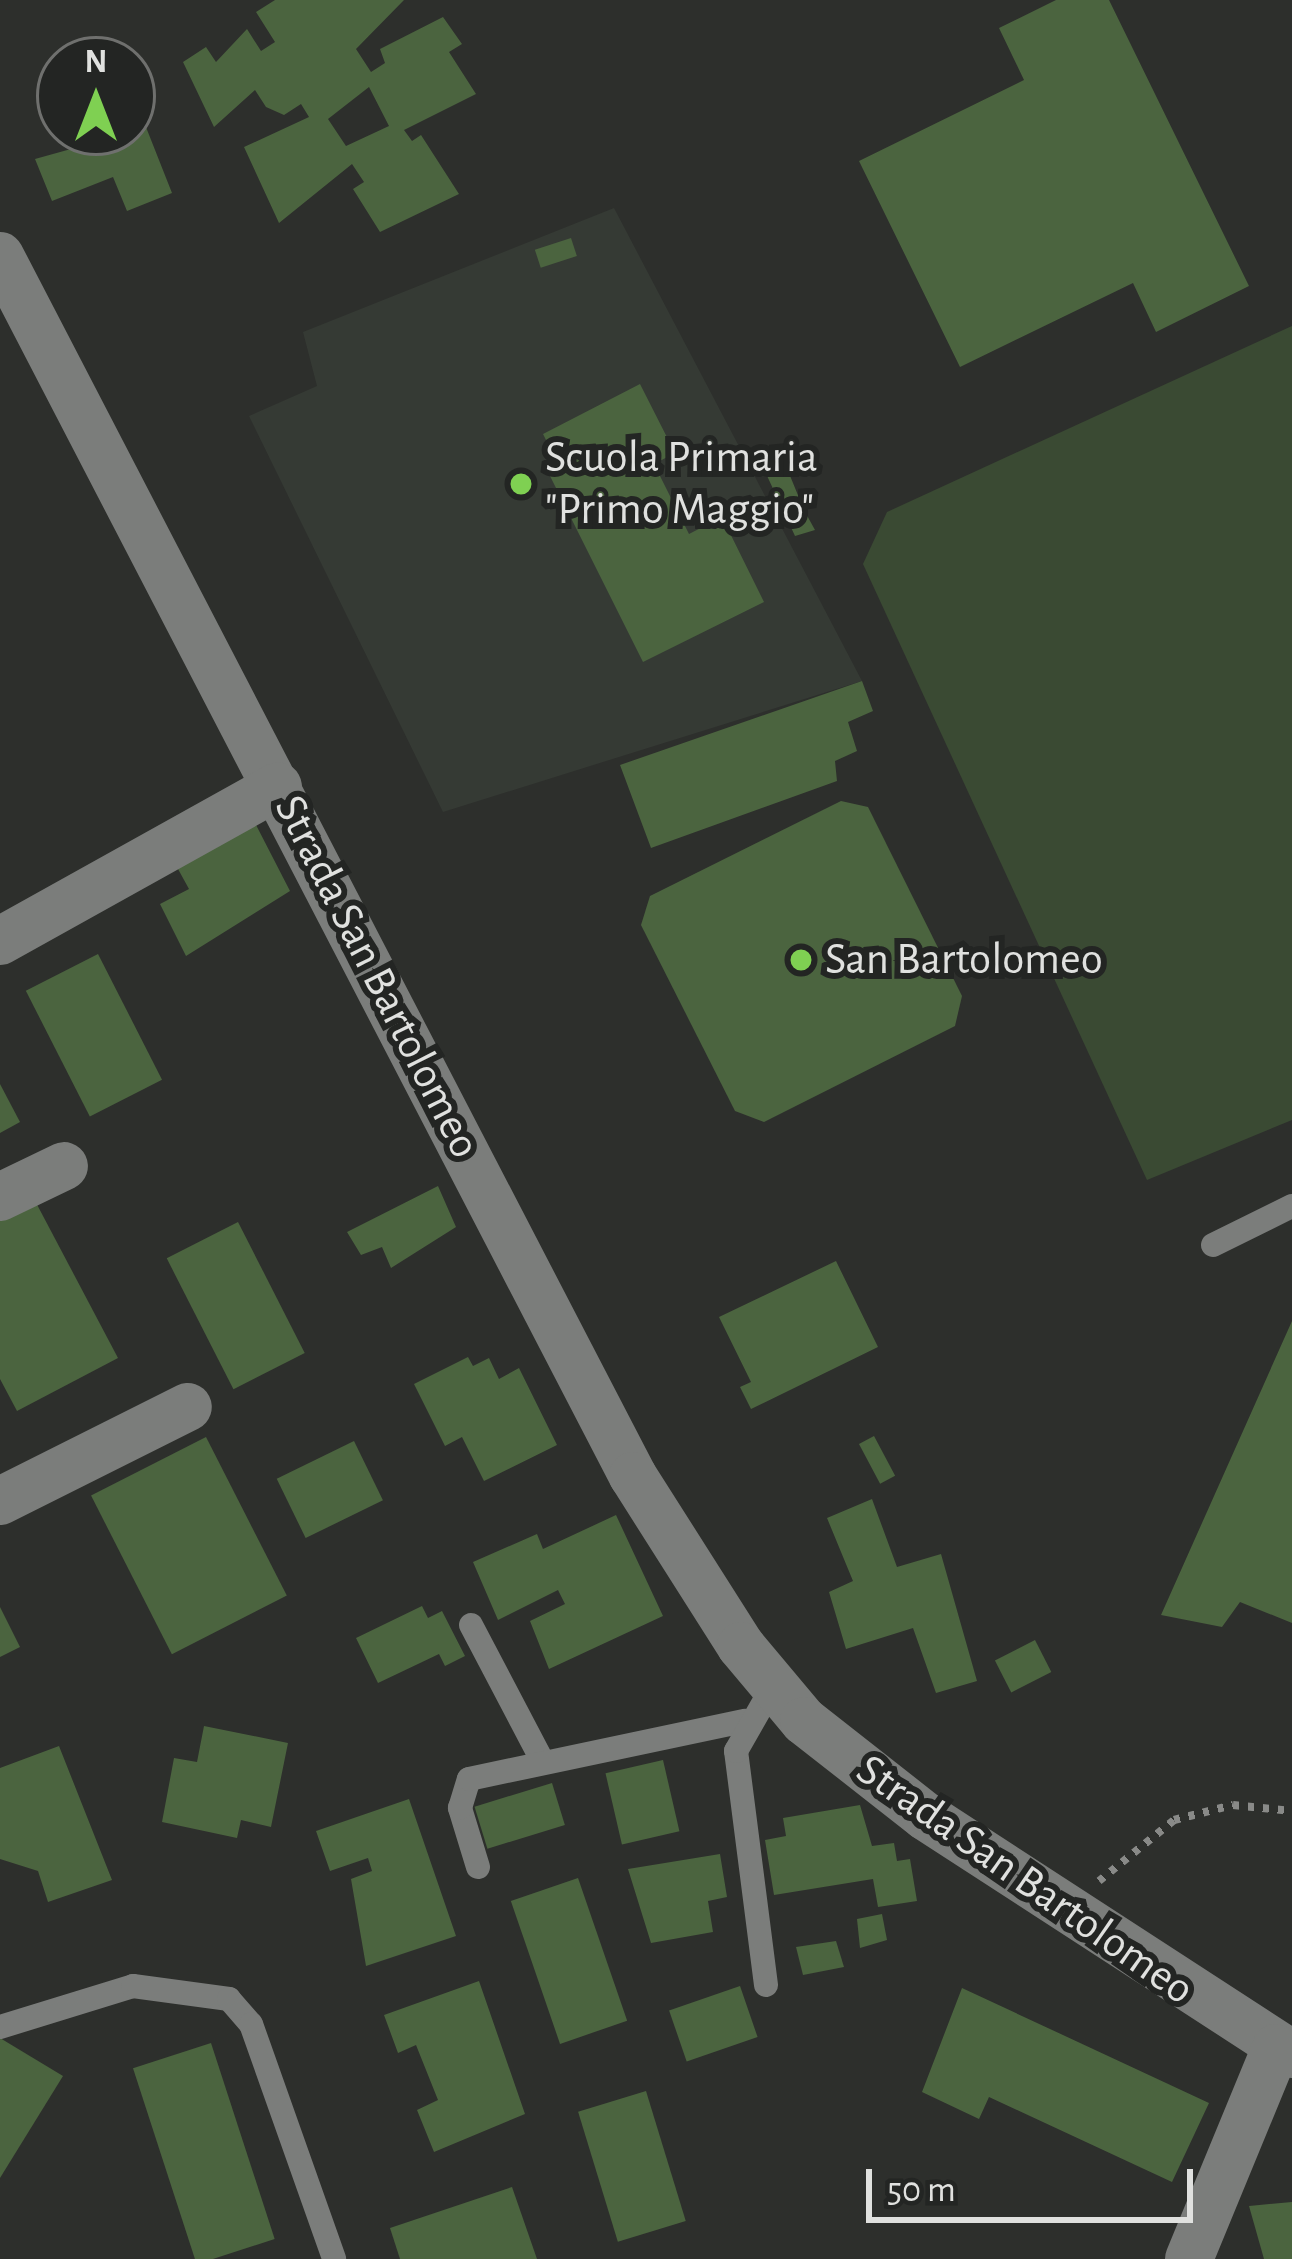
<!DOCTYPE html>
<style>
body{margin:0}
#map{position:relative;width:1292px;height:2259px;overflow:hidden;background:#2d2f2c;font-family:"Alegreya Sans",sans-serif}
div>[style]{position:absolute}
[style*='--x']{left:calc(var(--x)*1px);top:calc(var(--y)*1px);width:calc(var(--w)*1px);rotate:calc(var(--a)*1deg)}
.built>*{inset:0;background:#353a34}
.green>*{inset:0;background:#3a4a33}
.building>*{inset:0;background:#4b643f;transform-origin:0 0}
.path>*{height:8px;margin-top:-4px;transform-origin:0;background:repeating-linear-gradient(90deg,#898a88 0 6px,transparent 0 15px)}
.lane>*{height:24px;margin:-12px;padding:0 12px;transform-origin:12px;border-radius:12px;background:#7b7d7b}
.street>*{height:48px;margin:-24px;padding:0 24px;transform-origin:24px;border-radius:24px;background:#7b7d7b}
.dots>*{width:33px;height:33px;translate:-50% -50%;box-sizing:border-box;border:6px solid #232523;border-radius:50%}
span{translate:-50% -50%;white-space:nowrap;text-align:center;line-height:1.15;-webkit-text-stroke:12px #232523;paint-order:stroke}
.poi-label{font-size:45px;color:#e0e1df}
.left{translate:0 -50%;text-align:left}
.street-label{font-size:45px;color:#e0e1df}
.north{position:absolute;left:36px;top:36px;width:120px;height:120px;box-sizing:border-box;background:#232523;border:3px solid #6f706e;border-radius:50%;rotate:0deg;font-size:33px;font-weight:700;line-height:48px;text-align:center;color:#e0e1df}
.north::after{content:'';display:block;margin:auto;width:42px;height:54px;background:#7fd052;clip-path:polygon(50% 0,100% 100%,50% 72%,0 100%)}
.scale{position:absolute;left:866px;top:2169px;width:327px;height:54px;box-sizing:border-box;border:6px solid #e0e1df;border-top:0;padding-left:15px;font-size:36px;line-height:42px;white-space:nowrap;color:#e0e1df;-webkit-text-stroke:9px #232523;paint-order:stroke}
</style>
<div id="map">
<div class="built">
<i style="clip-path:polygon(614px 208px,862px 681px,443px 812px,249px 416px,317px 386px,303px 332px)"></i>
</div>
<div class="green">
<i style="clip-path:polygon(1292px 326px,1292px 1120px,1147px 1180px,863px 564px,887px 512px)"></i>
</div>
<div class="building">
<i style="clip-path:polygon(evenodd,275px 0,404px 0,356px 49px,371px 72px,385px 63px,380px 49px,443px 17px,462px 44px,449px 52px,476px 94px,404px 130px,412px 141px,421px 135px,459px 194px,380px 232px,353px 189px,364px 182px,352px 164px,279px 223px,244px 147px,309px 117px,301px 104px,284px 115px,266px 107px,255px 90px,214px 127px,183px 62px,206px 47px,216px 62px,247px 29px,261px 51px,275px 42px,256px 12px,275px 0,369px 87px,389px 126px,346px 146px,328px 119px,369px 87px)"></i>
<i style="clip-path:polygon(1056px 0,1109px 0,1249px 286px,1156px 332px,1133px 283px,960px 367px,859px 161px,1024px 80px,999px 28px)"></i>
<i style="clip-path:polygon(142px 117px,172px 193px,127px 211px,113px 177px,52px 201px,35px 159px,132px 132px)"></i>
<i style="left:571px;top:238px;width:19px;height:38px;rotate:72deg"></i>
<i style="clip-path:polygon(640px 384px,675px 453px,654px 464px,689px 534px,722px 517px,764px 602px,643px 662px,545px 466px,554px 456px,543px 434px)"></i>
<i style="clip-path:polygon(782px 456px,804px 510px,815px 530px,795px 536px,762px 465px)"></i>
<i style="clip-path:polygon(862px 681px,873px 711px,848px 722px,857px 751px,835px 761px,837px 781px,651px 848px,620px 765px)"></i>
<i style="clip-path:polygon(841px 801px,868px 807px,962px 996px,955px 1026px,764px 1122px,735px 1111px,641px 925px,650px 896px)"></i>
<i style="clip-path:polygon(252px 817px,290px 891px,186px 956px,160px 904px,189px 889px,178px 869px)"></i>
<i style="left:98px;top:954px;width:141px;height:81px;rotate:63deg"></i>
<i style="clip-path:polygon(0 1084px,20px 1122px,0 1133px)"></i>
<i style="clip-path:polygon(438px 1186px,456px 1227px,391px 1268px,382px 1247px,361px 1255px,347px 1232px)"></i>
<i style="clip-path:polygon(33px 1197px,118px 1358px,17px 1411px,0 1379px,0 1214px)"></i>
<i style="left:238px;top:1222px;width:147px;height:80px;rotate:63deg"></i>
<i style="clip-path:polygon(836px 1261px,878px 1347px,751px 1409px,740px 1387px,751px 1382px,719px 1317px)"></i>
<i style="clip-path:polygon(1292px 1321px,1292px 1623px,1240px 1602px,1222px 1627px,1161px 1615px)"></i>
<i style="clip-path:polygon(468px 1357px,473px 1366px,489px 1358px,499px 1379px,519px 1368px,557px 1445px,484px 1481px,462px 1437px,445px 1446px,414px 1384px)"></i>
<i style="left:874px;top:1436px;width:45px;height:17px;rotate:62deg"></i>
<i style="left:206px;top:1437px;width:178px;height:129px;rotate:63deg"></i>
<i style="left:354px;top:1441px;width:66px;height:86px;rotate:64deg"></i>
<i style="clip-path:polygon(872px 1499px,897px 1567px,941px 1554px,977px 1681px,936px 1693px,913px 1628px,846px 1649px,829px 1592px,853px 1581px,827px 1518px)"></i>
<i style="clip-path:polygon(616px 1515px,663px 1616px,549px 1669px,530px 1621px,565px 1604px,558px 1590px,498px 1620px,473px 1562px,537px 1534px,543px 1549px)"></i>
<i style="clip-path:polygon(422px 1606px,428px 1618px,442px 1611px,465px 1656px,445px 1666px,439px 1654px,378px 1683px,356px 1638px)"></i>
<i style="clip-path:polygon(0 1607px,20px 1647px,0 1657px)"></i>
<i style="left:1035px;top:1640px;width:36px;height:45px;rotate:63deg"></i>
<i style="clip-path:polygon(204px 1726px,288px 1743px,271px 1827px,241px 1820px,237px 1838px,162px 1822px,174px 1758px,197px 1762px)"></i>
<i style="clip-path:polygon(59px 1746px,112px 1880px,48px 1902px,38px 1871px,0 1859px,0 1768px)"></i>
<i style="left:663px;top:1760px;width:73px;height:59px;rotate:77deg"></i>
<i style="left:552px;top:1783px;width:44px;height:81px;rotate:73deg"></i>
<i style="clip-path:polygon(409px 1799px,456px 1936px,366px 1966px,351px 1879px,372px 1871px,368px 1858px,330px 1871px,316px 1831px)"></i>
<i style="clip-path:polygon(860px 1805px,872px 1846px,894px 1843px,897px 1861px,910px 1859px,917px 1901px,878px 1907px,873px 1879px,774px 1895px,765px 1840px,786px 1836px,783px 1818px)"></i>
<i style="clip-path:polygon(720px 1854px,727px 1897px,708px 1901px,713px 1932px,651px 1943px,628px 1869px)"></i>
<i style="left:578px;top:1878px;width:151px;height:71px;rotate:71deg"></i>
<i style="clip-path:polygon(882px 1914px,887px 1940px,860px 1948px,857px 1919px)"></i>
<i style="clip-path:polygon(836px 1941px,844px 1967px,803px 1975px,796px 1947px)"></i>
<i style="clip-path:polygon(479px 1981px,525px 2114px,434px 2152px,417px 2110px,438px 2100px,416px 2045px,398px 2053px,384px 2015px)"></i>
<i style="left:740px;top:1986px;width:54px;height:75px;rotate:71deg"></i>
<i style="clip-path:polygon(962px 1988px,1209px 2103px,1172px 2182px,989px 2097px,979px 2119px,922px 2092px)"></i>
<i style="clip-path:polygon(0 2038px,63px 2076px,0 2178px)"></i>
<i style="left:211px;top:2043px;width:206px;height:82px;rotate:72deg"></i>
<i style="left:646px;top:2091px;width:136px;height:71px;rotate:73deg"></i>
<i style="clip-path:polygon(512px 2187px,537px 2259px,400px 2259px,390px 2228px)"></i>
<i style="clip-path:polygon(1292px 2202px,1292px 2259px,1264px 2259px,1249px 2206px)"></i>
</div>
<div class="path">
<i style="--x:1099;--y:1881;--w:97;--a:-39.1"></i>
<i style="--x:1174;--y:1820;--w:61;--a:-14.3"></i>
<i style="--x:1233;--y:1805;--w:59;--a:5.8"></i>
</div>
<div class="lane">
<i style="--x:1213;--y:1245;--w:88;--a:-26.3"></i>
<i style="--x:471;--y:1625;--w:153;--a:62.3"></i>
<i style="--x:478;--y:1867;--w:62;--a:-107"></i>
<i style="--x:460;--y:1808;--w:30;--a:-73"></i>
<i style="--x:469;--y:1779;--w:282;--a:-11.9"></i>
<i style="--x:766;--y:1985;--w:236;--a:-97.3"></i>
<i style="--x:736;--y:1751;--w:73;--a:-60.3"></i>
<i style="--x:0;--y:2027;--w:139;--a:-17.1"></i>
<i style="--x:133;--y:1986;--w:97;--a:7.7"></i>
<i style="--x:229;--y:1999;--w:33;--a:49"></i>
<i style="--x:251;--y:2024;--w:249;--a:70.5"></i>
</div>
<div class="street">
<i style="--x:0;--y:256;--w:1374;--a:62.58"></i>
<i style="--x:633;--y:1476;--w:201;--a:57.6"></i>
<i style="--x:741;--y:1646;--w:98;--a:50"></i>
<i style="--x:804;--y:1721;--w:154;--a:38.1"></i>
<i style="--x:925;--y:1816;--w:437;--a:33"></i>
<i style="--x:0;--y:941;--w:318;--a:-29.1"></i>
<i style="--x:0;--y:1197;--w:71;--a:-25.8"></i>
<i style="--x:0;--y:1501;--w:210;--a:-26.6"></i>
<i style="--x:1189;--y:2259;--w:228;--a:-67.6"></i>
</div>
<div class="dots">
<i style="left:521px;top:484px;background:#7fd052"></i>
<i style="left:801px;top:960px;background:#7fd052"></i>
</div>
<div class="poi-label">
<span class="left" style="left:545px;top:484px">Scuola Primaria<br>"Primo Maggio"</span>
<span class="left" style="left:825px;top:960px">San Bartolomeo</span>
</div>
<div class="street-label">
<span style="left:377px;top:977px;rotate:63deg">Strada San Bartolomeo</span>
<span style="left:1025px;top:1880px;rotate:35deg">Strada San Bartolomeo</span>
</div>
<div class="north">N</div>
<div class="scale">50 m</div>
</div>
